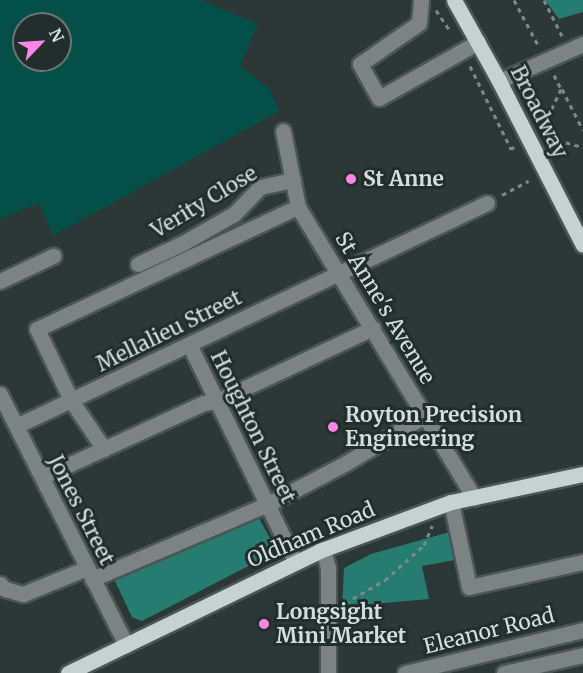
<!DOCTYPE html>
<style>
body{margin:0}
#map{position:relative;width:583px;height:673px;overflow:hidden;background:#2c3836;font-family:Merriweather,serif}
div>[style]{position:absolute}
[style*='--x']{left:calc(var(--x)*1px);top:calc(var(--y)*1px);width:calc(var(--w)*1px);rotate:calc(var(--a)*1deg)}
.green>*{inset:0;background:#045048}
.forest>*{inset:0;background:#277c72}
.path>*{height:3px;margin-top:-1.5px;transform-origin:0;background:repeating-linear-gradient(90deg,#7e8886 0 4.5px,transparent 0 9px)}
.roads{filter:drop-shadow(2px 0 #4a5654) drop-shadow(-2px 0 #4a5654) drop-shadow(0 2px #4a5654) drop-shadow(0 -2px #4a5654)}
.minor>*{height:15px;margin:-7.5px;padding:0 7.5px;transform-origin:7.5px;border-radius:7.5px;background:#7d8382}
.major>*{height:15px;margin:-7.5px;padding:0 7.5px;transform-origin:7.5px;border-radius:7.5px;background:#c5d2cf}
.dots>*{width:16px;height:16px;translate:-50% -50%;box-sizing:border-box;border:3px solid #222e2c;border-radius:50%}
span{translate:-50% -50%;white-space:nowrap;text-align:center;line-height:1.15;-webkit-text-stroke:6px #222e2c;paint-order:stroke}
.street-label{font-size:21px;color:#d5dddb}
.poi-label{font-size:21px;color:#d5dddb;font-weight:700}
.left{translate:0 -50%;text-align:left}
.north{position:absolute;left:12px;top:12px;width:60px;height:60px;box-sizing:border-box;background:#222e2c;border:2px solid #6a7472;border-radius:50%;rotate:65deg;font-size:16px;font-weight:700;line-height:24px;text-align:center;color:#d5dddb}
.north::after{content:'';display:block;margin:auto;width:21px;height:27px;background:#fa87e6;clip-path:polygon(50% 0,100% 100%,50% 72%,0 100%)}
</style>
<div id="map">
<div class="green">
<i style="clip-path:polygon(evenodd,0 0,201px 0,258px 24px,240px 65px,271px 91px,279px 111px,53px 236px,39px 203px,0 219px,0 0,24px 24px,60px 24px,60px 60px,24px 60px,24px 24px)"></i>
</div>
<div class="forest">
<i style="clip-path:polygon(545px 0,583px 0,583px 12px,559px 19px)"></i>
<i style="clip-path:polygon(255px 511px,277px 551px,142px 621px,132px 617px,115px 581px)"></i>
<i style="clip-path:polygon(457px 530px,466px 558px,422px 566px,429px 599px,342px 607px,344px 568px,371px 554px)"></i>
</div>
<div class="path">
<i style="--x:514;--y:0;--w:51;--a:61.9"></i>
<i style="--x:544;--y:0;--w:40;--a:63.4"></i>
<i style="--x:436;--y:10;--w:23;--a:56"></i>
<i style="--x:470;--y:66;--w:93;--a:63.7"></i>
<i style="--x:511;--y:149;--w:4;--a:-34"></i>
<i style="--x:554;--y:75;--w:16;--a:63"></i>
<i style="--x:561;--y:89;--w:35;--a:115"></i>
<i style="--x:546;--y:121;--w:22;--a:60"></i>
<i style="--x:557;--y:140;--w:27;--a:15"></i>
<i style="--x:562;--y:89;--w:46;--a:62.9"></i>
<i style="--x:502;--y:195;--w:30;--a:-28"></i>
<i style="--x:345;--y:603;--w:46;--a:-29.9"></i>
<i style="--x:385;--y:580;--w:52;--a:-41.9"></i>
<i style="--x:424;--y:545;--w:21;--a:-67"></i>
</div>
<div class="roads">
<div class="minor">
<i style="--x:421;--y:0;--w:23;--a:95"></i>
<i style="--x:419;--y:23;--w:72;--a:145.2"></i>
<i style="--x:360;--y:64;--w:39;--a:61"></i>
<i style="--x:379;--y:98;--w:114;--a:-29.5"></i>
<i style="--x:499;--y:81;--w:92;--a:-23.8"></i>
<i style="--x:283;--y:131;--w:77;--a:78.8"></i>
<i style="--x:298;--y:207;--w:340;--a:58.8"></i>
<i style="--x:138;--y:264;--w:50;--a:-25"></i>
<i style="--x:183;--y:243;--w:59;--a:-29.6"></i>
<i style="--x:234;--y:214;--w:37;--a:-46"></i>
<i style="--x:260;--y:187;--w:34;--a:-12"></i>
<i style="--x:0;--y:281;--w:59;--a:-25.3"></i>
<i style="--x:189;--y:344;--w:242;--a:64"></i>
<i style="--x:0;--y:394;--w:281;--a:63.3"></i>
<i style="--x:16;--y:426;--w:521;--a:-25.34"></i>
<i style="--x:104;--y:449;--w:59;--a:-124"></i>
<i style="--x:71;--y:400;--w:79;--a:-115.6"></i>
<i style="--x:37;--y:329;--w:288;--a:-25.1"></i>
<i style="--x:42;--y:477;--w:178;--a:-24.6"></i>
<i style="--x:204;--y:403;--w:13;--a:-9"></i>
<i style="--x:217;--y:401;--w:172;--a:-25.1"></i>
<i style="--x:451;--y:502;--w:87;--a:78"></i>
<i style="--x:469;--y:587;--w:117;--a:-12.4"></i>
<i style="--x:323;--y:549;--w:20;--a:75"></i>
<i style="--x:328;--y:568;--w:105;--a:90"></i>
<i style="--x:92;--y:579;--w:191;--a:-23.1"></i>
<i style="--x:268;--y:504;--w:88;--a:-27.7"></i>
<i style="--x:346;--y:463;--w:93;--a:-31"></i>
<i style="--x:0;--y:584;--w:7;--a:45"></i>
<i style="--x:5;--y:589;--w:19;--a:16"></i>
<i style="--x:23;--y:594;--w:69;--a:-22.1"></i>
<i style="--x:405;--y:673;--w:183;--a:-13.6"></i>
<i style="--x:504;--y:673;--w:81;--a:-12.8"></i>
</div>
<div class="major">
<i style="--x:454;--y:0;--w:93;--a:60.9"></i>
<i style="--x:499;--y:81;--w:184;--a:62.9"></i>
<i style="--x:68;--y:673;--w:279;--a:-25.9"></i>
<i style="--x:319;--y:551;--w:141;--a:-20.4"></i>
<i style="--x:451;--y:502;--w:135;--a:-12"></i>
</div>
</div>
<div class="dots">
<i style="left:351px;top:179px;background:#fa87e6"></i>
<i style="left:333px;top:427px;background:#fa87e6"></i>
<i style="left:264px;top:624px;background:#fa87e6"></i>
</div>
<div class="street-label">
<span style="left:539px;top:112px;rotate:63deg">Broadway</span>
<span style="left:204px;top:202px;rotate:-31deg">Verity Close</span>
<span style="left:385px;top:308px;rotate:59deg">St Anne's Avenue</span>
<span style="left:169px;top:331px;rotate:-26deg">Mellalieu Street</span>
<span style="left:253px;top:427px;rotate:64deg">Houghton Street</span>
<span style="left:81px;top:510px;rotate:63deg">Jones Street</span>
<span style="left:311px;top:535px;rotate:-23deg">Oldham Road</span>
<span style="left:489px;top:631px;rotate:-14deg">Eleanor Road</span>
</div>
<div class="poi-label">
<span class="left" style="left:363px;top:179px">St Anne</span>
<span class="left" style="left:345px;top:427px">Royton Precision<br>Engineering</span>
<span class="left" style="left:276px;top:624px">Longsight<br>Mini Market</span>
</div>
<div class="north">N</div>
</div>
